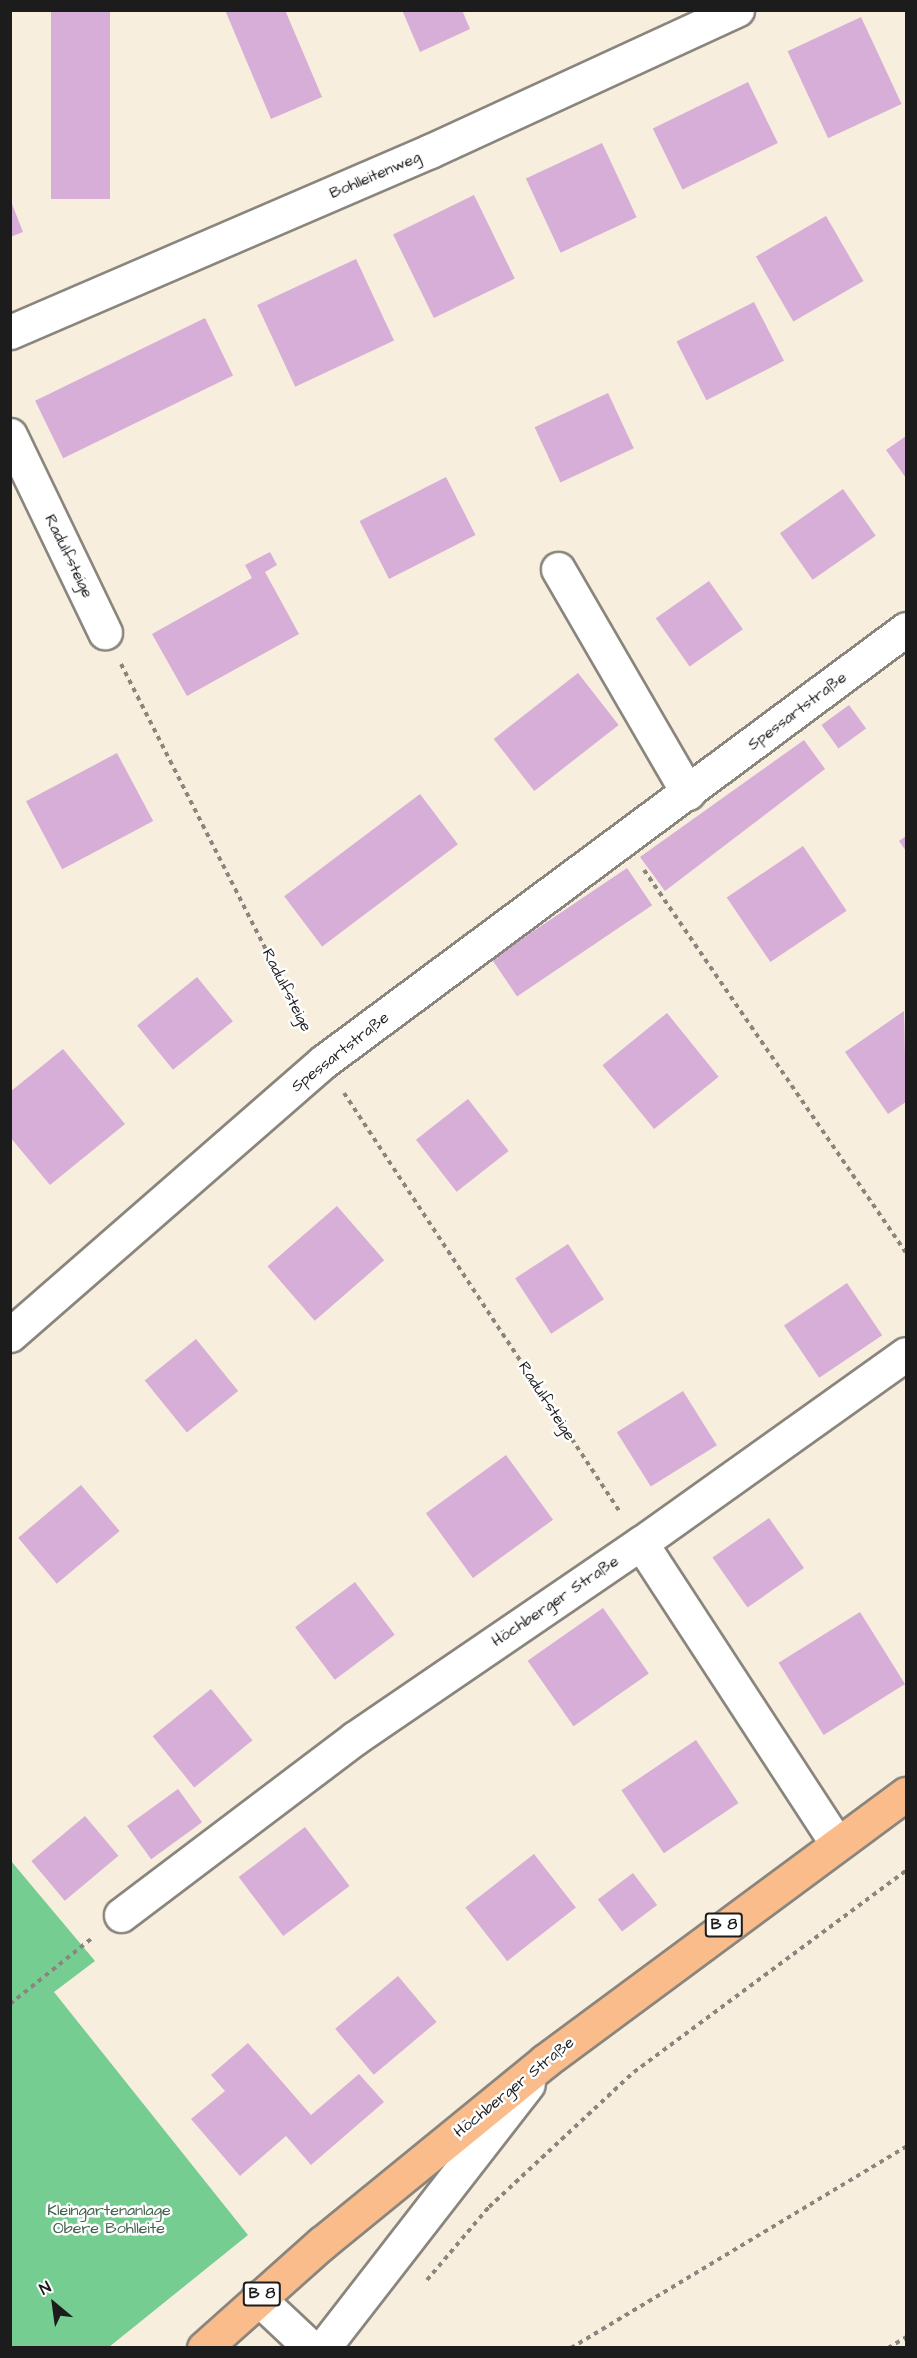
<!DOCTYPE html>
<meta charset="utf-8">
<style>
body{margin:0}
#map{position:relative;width:917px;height:2358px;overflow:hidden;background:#f7eede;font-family:"Architects Daughter",sans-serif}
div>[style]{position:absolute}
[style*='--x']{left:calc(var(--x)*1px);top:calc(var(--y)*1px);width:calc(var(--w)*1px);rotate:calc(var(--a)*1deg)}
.green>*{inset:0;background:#76cd91}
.building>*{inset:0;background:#d6aed7;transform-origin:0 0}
.path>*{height:4px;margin-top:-2px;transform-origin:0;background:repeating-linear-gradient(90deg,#8a857d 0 4.5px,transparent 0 9px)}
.roads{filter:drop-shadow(2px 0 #8a857d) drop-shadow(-2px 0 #8a857d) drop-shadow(0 2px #8a857d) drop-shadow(0 -2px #8a857d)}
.minor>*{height:33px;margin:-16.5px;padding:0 16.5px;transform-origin:16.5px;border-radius:16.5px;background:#fff}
.major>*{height:33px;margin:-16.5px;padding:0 16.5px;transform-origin:16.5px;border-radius:16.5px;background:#f9bc8a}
span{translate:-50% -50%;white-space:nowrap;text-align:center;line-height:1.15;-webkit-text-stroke:5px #fff;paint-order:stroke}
.shield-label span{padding:2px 4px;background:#fff;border:2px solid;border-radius:4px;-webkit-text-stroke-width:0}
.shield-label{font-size:15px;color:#1c1c1c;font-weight:700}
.street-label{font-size:16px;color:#1c1c1c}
.park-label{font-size:16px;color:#40634b}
.frame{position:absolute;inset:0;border:12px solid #1c1c1c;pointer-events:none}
.north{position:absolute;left:24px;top:2274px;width:60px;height:60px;-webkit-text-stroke:4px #fff;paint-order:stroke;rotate:331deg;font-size:16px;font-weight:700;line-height:24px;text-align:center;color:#1c1c1c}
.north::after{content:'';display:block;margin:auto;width:21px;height:27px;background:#1c1c1c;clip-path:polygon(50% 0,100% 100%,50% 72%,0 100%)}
</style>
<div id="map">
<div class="green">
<i style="clip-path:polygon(11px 1861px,95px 1961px,54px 1992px,248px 2235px,109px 2347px,11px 2347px)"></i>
</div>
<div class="building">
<i style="left:51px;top:10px;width:59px;height:189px"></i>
<i style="clip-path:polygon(225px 10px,285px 10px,322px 97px,271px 119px)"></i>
<i style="clip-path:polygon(402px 10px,462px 10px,470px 29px,420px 52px)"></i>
<i style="left:861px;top:17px;width:96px;height:81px;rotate:65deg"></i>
<i style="left:748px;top:82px;width:68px;height:106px;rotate:64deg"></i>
<i style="left:602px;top:143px;width:82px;height:84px;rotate:65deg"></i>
<i style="left:474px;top:195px;width:93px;height:90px;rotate:64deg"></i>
<i style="clip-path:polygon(10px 199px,23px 232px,10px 237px)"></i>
<i style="left:826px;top:216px;width:75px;height:81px;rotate:60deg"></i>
<i style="left:356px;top:259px;width:90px;height:109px;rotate:65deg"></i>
<i style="left:754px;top:302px;width:66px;height:87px;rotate:63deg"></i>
<i style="left:205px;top:318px;width:64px;height:189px;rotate:64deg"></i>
<i style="left:608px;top:393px;width:61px;height:81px;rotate:65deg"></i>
<i style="clip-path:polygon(906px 436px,906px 478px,886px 450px)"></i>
<i style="left:446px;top:477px;width:65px;height:97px;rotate:63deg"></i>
<i style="left:843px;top:489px;width:57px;height:77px;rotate:55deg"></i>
<i style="clip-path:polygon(270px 552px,277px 565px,265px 572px,299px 634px,187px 696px,152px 634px,252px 578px,245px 565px)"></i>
<i style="left:709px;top:581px;width:59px;height:65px;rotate:55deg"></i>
<i style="left:578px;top:673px;width:66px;height:107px;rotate:52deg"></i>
<i style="left:849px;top:705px;width:29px;height:34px;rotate:54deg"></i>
<i style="clip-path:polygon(804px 740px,825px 769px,665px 891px,640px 857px)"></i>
<i style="left:117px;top:753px;width:77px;height:103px;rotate:62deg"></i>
<i style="left:420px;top:794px;width:63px;height:170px;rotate:53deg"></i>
<i style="clip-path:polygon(906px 836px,906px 851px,899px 841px)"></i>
<i style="left:803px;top:846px;width:78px;height:92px;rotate:56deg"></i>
<i style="left:627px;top:868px;width:45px;height:163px;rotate:56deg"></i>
<i style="left:197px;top:977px;width:57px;height:77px;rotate:51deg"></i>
<i style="clip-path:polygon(904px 1011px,906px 1102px,888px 1114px,845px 1052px)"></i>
<i style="left:667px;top:1013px;width:82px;height:83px;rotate:51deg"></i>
<i style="clip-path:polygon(63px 1049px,125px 1124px,50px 1185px,10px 1137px,10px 1092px)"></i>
<i style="left:468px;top:1099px;width:66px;height:66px;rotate:52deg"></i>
<i style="left:337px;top:1206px;width:72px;height:92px;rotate:49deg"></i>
<i style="left:568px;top:1244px;width:66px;height:63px;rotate:57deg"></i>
<i style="left:847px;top:1283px;width:63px;height:76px;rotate:56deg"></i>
<i style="left:196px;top:1339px;width:67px;height:66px;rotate:51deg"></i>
<i style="left:683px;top:1391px;width:64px;height:78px;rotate:58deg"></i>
<i style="left:506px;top:1455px;width:80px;height:99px;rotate:54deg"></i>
<i style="left:81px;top:1485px;width:60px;height:82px;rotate:50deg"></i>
<i style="left:769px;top:1518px;width:61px;height:69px;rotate:55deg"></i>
<i style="left:355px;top:1582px;width:66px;height:75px;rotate:53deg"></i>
<i style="left:603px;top:1608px;width:80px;height:92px;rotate:55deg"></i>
<i style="left:860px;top:1612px;width:85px;height:96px;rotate:58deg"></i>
<i style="left:211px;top:1689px;width:66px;height:75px;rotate:51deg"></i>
<i style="left:696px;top:1740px;width:76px;height:90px;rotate:56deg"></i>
<i style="left:178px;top:1789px;width:41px;height:63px;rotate:54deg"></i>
<i style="left:85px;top:1816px;width:52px;height:70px;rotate:50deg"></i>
<i style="left:305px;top:1827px;width:74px;height:83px;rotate:53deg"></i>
<i style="left:534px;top:1854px;width:68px;height:87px;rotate:52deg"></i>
<i style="left:633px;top:1873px;width:40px;height:44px;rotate:53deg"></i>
<i style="left:398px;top:1976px;width:60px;height:82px;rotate:50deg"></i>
<i style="clip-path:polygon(248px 2043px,311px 2115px,359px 2074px,384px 2102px,311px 2165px,286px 2136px,240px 2176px,191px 2119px,225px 2091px,211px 2075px)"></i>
</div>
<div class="path">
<i style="--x:121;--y:664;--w:411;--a:63.1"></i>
<i style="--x:644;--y:870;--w:463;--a:55.6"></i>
<i style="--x:344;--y:1093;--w:502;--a:56.63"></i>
<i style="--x:10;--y:2004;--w:105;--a:-38.8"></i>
<i style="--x:427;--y:2280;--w:96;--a:-49.7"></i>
<i style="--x:489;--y:2207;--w:198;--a:-43"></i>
<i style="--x:634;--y:2072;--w:338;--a:-36.5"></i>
<i style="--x:571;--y:2348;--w:391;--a:-31"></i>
<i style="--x:888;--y:2348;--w:21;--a:-31"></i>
</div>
<div class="roads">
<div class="minor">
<i style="--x:10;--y:332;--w:457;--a:-23.3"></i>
<i style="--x:430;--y:151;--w:338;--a:-24.7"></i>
<i style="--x:10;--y:435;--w:219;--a:64.3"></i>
<i style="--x:558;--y:569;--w:259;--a:59.9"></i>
<i style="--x:10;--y:1335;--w:415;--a:-41.1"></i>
<i style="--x:323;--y:1062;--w:726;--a:-36.6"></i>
<i style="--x:641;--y:1543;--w:325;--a:-35.5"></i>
<i style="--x:121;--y:1915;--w:293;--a:-37.1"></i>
<i style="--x:355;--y:1738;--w:346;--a:-34.3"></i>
<i style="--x:641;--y:1543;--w:357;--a:56.9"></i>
<i style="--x:258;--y:2298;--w:73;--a:43.3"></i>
<i style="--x:323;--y:2348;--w:334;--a:-52.2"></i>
</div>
<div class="major">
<i style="--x:204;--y:2348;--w:158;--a:-41.7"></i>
<i style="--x:322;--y:2243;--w:288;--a:-39.2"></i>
<i style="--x:545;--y:2061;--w:449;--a:-36.5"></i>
</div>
</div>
<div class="shield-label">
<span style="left:724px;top:1925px">B 8</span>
<span style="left:262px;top:2294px">B 8</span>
</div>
<div class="street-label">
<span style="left:375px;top:175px;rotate:-23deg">Bohlleitenweg</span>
<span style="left:69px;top:556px;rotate:64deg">Radulfsteige</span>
<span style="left:797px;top:711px;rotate:-37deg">Spessartstraße</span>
<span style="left:287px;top:990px;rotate:63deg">Radulfsteige</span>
<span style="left:340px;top:1052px;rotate:-38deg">Spessartstraße</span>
<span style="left:547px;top:1401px;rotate:57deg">Radulfsteige</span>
<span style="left:555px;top:1601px;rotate:-34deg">Höchberger Straße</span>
<span style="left:514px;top:2087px;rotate:-39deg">Höchberger Straße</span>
</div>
<div class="park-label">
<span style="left:109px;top:2219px">Kleingartenanlage<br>Obere Bohlleite</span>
</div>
<div class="frame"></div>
<div class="north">N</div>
</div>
